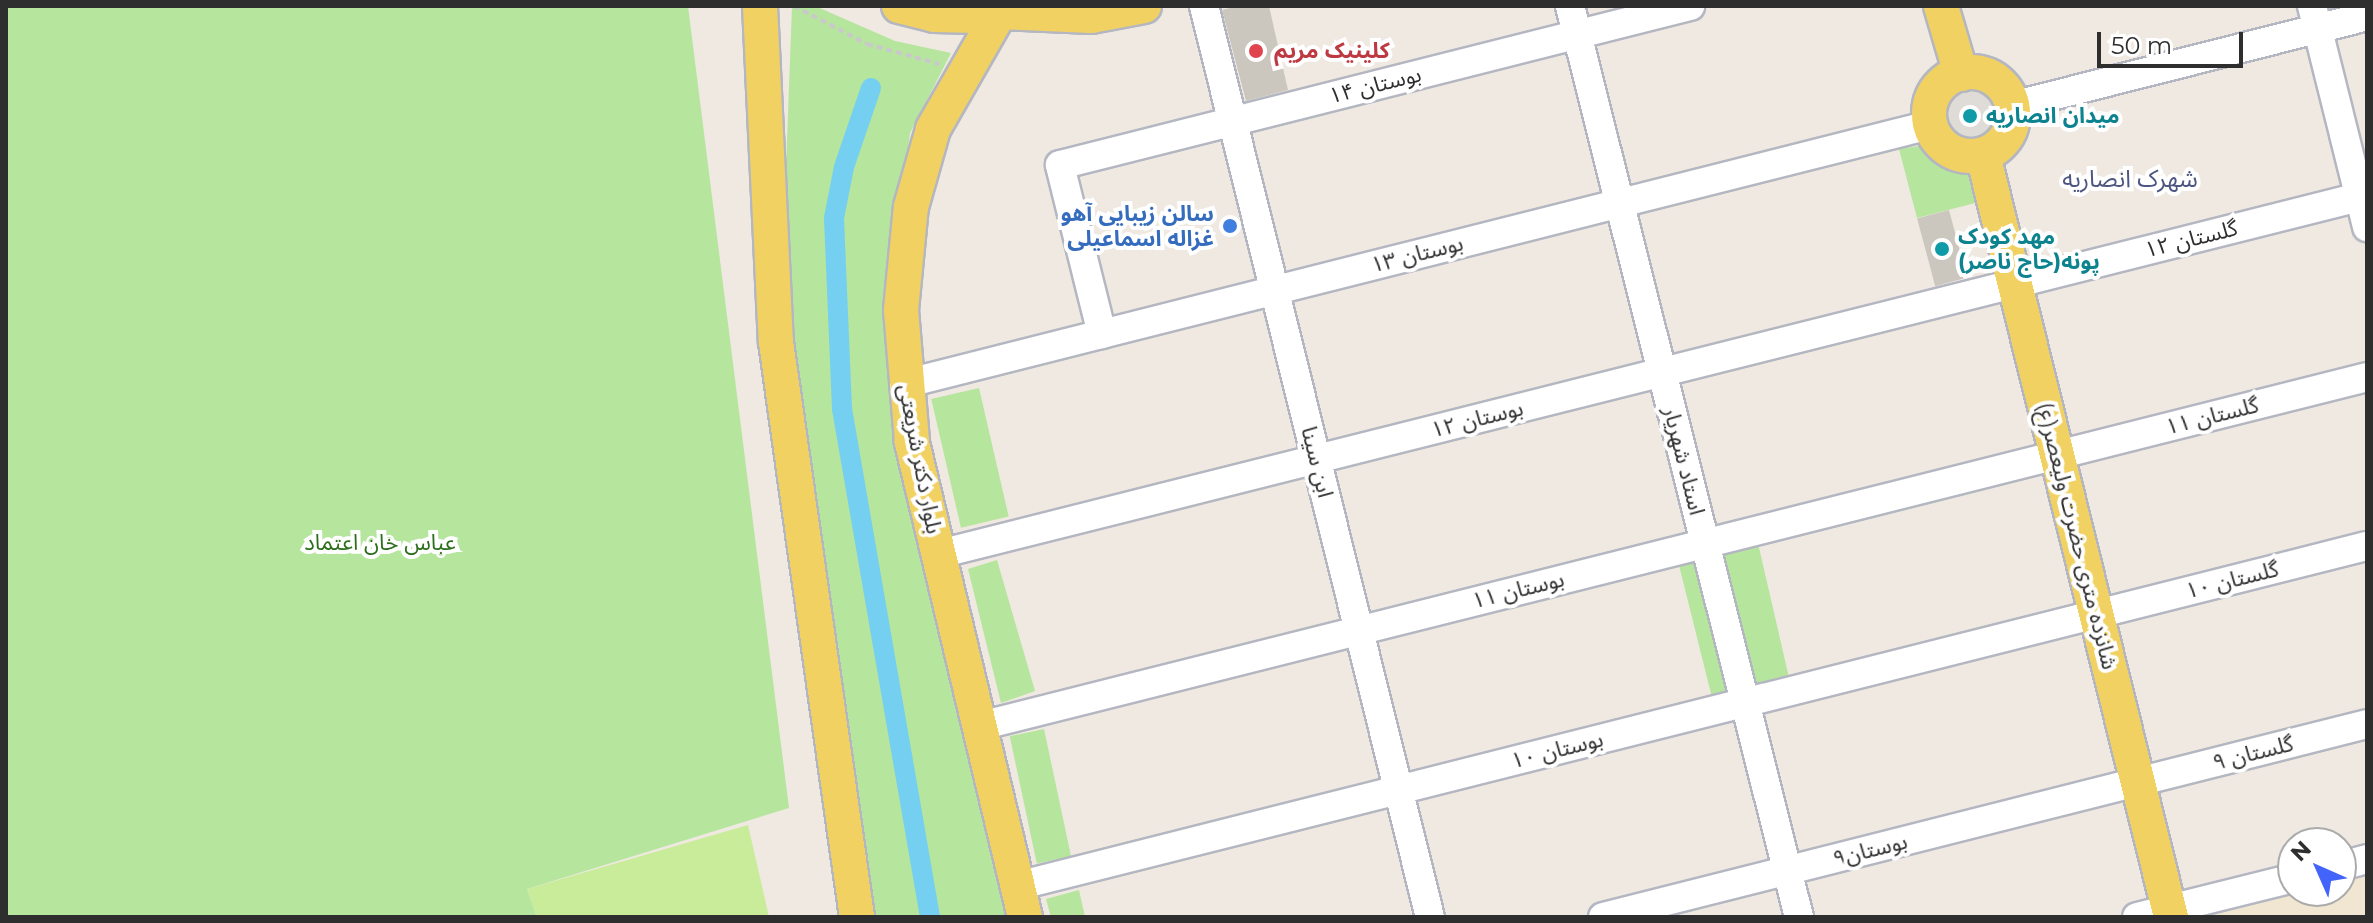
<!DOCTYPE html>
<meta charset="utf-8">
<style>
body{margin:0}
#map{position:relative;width:2373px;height:923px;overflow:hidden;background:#efe9e1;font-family:Montserrat,"Noto Sans Arabic",sans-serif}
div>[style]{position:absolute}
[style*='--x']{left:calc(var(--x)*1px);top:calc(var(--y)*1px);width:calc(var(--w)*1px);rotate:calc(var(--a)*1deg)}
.education>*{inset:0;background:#f0e6d1}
.green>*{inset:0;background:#b6e59e;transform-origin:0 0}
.pitch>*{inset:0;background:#c9ec9a}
.plaza>*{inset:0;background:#dfdcd8}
.round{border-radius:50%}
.canal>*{height:20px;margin:-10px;padding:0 10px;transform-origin:10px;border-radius:10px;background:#75cff0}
.building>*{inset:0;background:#cbc7bf;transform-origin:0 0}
.path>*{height:4px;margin-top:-2px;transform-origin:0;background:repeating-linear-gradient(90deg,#c9c9c9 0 6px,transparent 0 10px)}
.roads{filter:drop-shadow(2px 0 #b4b7c1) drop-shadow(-2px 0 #b4b7c1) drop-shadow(0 2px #b4b7c1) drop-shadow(0 -2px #b4b7c1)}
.minor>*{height:28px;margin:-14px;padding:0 14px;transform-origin:14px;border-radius:14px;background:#fff}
.major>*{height:34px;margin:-17px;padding:0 17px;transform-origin:17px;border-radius:17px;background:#f2d163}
.major>.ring{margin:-17px;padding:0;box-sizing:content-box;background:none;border:34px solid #f2d163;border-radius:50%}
.dots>*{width:22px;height:22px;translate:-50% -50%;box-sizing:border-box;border:4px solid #fff;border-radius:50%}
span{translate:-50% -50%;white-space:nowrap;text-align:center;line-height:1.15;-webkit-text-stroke:8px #fff;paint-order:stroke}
.health-label{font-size:22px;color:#be3a42;font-weight:700}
.left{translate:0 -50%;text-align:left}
.street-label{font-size:22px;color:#2e2e2e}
.culture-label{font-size:22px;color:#0d838f;font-weight:700}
.shop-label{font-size:22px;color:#366cbe;font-weight:700}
.right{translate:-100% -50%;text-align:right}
.park-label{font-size:22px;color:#2c6e1b}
.neighbourhood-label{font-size:24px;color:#4d5680}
.frame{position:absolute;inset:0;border:8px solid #2e2e2e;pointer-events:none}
.north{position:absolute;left:2277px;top:827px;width:80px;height:80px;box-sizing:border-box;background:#fff;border:2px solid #ababab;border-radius:50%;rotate:315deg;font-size:22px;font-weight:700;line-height:32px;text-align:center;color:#2e2e2e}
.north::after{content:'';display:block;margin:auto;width:28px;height:36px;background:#4264fb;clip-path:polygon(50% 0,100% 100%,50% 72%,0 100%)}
.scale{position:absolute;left:2097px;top:32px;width:146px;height:36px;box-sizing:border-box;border:4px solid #2e2e2e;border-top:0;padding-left:10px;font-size:24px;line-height:28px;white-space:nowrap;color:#2e2e2e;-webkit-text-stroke:6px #fff;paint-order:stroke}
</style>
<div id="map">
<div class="education">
<i style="clip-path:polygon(2367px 870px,2367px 917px,2186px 917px,2293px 891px,2341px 891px,2341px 877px)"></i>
</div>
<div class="green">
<i style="clip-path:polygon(6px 6px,688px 6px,789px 808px,527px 889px,537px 917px,6px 917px)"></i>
<i style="clip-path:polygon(792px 6px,815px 6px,895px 41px,951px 53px,910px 133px,888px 305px,889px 375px,905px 469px,1011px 917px,870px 917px,789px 334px,783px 248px)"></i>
<i style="clip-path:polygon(1918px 146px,1950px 171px,1967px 171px,1979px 202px,1917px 218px,1899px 149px)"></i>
<i style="left:979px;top:388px;width:132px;height:49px;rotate:77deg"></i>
<i style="left:1757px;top:539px;width:141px;height:39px;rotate:77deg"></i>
<i style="left:1703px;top:554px;width:143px;height:26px;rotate:76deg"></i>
<i style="clip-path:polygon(997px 560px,1035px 691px,1001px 703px,968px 569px)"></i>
<i style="left:1044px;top:729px;width:130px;height:35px;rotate:78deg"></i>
<i style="clip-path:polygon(1079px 890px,1085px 917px,1051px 917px,1046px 899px)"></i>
</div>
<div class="pitch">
<i style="clip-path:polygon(748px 825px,769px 917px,537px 917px,527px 889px)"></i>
</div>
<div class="plaza">
<i class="round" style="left:1945px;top:91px;width:50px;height:50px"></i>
</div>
<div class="canal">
<i style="--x:871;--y:88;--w:83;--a:108.9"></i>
<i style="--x:844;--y:167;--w:52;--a:101.1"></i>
<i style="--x:834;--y:218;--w:191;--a:87.6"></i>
<i style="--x:842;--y:409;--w:516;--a:80.17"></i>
</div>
<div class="building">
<i style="clip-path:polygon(1239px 6px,1269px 6px,1288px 90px,1246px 101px,1222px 10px)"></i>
<i style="left:1949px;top:210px;width:70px;height:33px;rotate:75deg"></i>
</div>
<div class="path">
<i style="--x:794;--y:6;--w:82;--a:27.5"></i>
<i style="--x:867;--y:44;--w:75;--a:15.5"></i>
</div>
<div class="roads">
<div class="minor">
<i style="--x:1204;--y:6;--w:939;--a:76.07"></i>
<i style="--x:1570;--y:6;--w:939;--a:75.89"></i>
<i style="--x:2312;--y:6;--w:228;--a:76"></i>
<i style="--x:2012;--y:106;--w:366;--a:-14.2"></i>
<i style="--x:1102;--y:334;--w:174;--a:-104"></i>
<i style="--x:1060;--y:165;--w:650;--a:-14.16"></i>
<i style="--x:904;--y:384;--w:1058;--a:-14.17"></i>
<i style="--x:939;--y:554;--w:1472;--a:-14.11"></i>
<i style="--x:980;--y:726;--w:1430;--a:-14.12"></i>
<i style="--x:2341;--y:866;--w:27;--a:-15"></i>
<i style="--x:1017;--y:886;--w:1392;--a:-14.14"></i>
<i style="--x:1603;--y:917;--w:788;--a:-14.18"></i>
<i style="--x:2137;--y:917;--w:161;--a:-14"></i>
</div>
<div class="major">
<i style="--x:760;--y:6;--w:336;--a:87.3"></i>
<i style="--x:776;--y:342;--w:581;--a:81.98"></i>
<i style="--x:899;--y:6;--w:36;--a:14"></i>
<i style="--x:934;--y:15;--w:46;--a:1.2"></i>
<i style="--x:980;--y:16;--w:37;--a:-14"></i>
<i style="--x:1941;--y:6;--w:71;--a:73.6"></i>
<i class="ring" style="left:1929px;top:72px;width:50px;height:50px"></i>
<i style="--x:1983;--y:155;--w:785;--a:76.14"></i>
<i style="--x:1025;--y:917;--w:489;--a:-103.4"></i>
<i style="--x:912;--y:441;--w:131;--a:-94.8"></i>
<i style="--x:901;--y:310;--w:103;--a:-84.5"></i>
<i style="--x:911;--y:207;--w:81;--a:-74.2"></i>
<i style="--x:933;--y:129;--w:135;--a:-60.2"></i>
<i style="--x:1000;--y:12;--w:91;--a:2.5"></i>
<i style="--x:1091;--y:16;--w:54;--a:-10.7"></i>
</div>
</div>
<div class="dots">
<i style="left:1256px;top:51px;background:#e0444e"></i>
<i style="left:1970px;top:116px;background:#0f9aa8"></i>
<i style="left:1230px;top:226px;background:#3f7fe0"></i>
<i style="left:1942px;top:249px;background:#0f9aa8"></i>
</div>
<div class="health-label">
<span class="left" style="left:1274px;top:51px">کلینیک مریم</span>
</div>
<div class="street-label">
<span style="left:1375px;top:85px;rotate:-14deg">بوستان ۱۴</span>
<span style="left:2191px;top:239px;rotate:-14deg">گلستان ۱۲</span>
<span style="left:1417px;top:254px;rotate:-14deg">بوستان ۱۳</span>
<span style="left:2212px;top:416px;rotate:-14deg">گلستان ۱۱</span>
<span style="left:1477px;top:419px;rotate:-14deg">بوستان ۱۲</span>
<span style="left:920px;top:459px;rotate:79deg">بلوار دکتر شریعتی</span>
<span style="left:1684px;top:461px;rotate:76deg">استاد شهریار</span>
<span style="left:1317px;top:462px;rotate:76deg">ابن سینا</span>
<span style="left:2077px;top:536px;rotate:76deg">شانزده متری حضرت ولیعصر(ع)</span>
<span style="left:2232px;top:580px;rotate:-14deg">گلستان ۱۰</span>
<span style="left:1518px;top:590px;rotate:-14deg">بوستان ۱۱</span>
<span style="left:1557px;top:750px;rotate:-14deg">بوستان ۱۰</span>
<span style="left:2253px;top:753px;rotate:-14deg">گلستان ۹</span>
<span style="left:1870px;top:850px;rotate:-14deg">بوستان۹</span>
</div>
<div class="culture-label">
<span class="left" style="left:1986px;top:116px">میدان انصاریه</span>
<span class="left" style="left:1958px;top:249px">مهد کودک<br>پونه(حاج ناصر)</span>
</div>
<div class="shop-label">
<span class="right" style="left:1214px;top:226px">سالن زیبایی آهو<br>غزاله اسماعیلی</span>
</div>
<div class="park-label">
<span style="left:380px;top:543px">عباس خان اعتماد</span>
</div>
<div class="neighbourhood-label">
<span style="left:2130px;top:179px">شهرک انصاریه</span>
</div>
<div class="frame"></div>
<div class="north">N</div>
<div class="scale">50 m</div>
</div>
